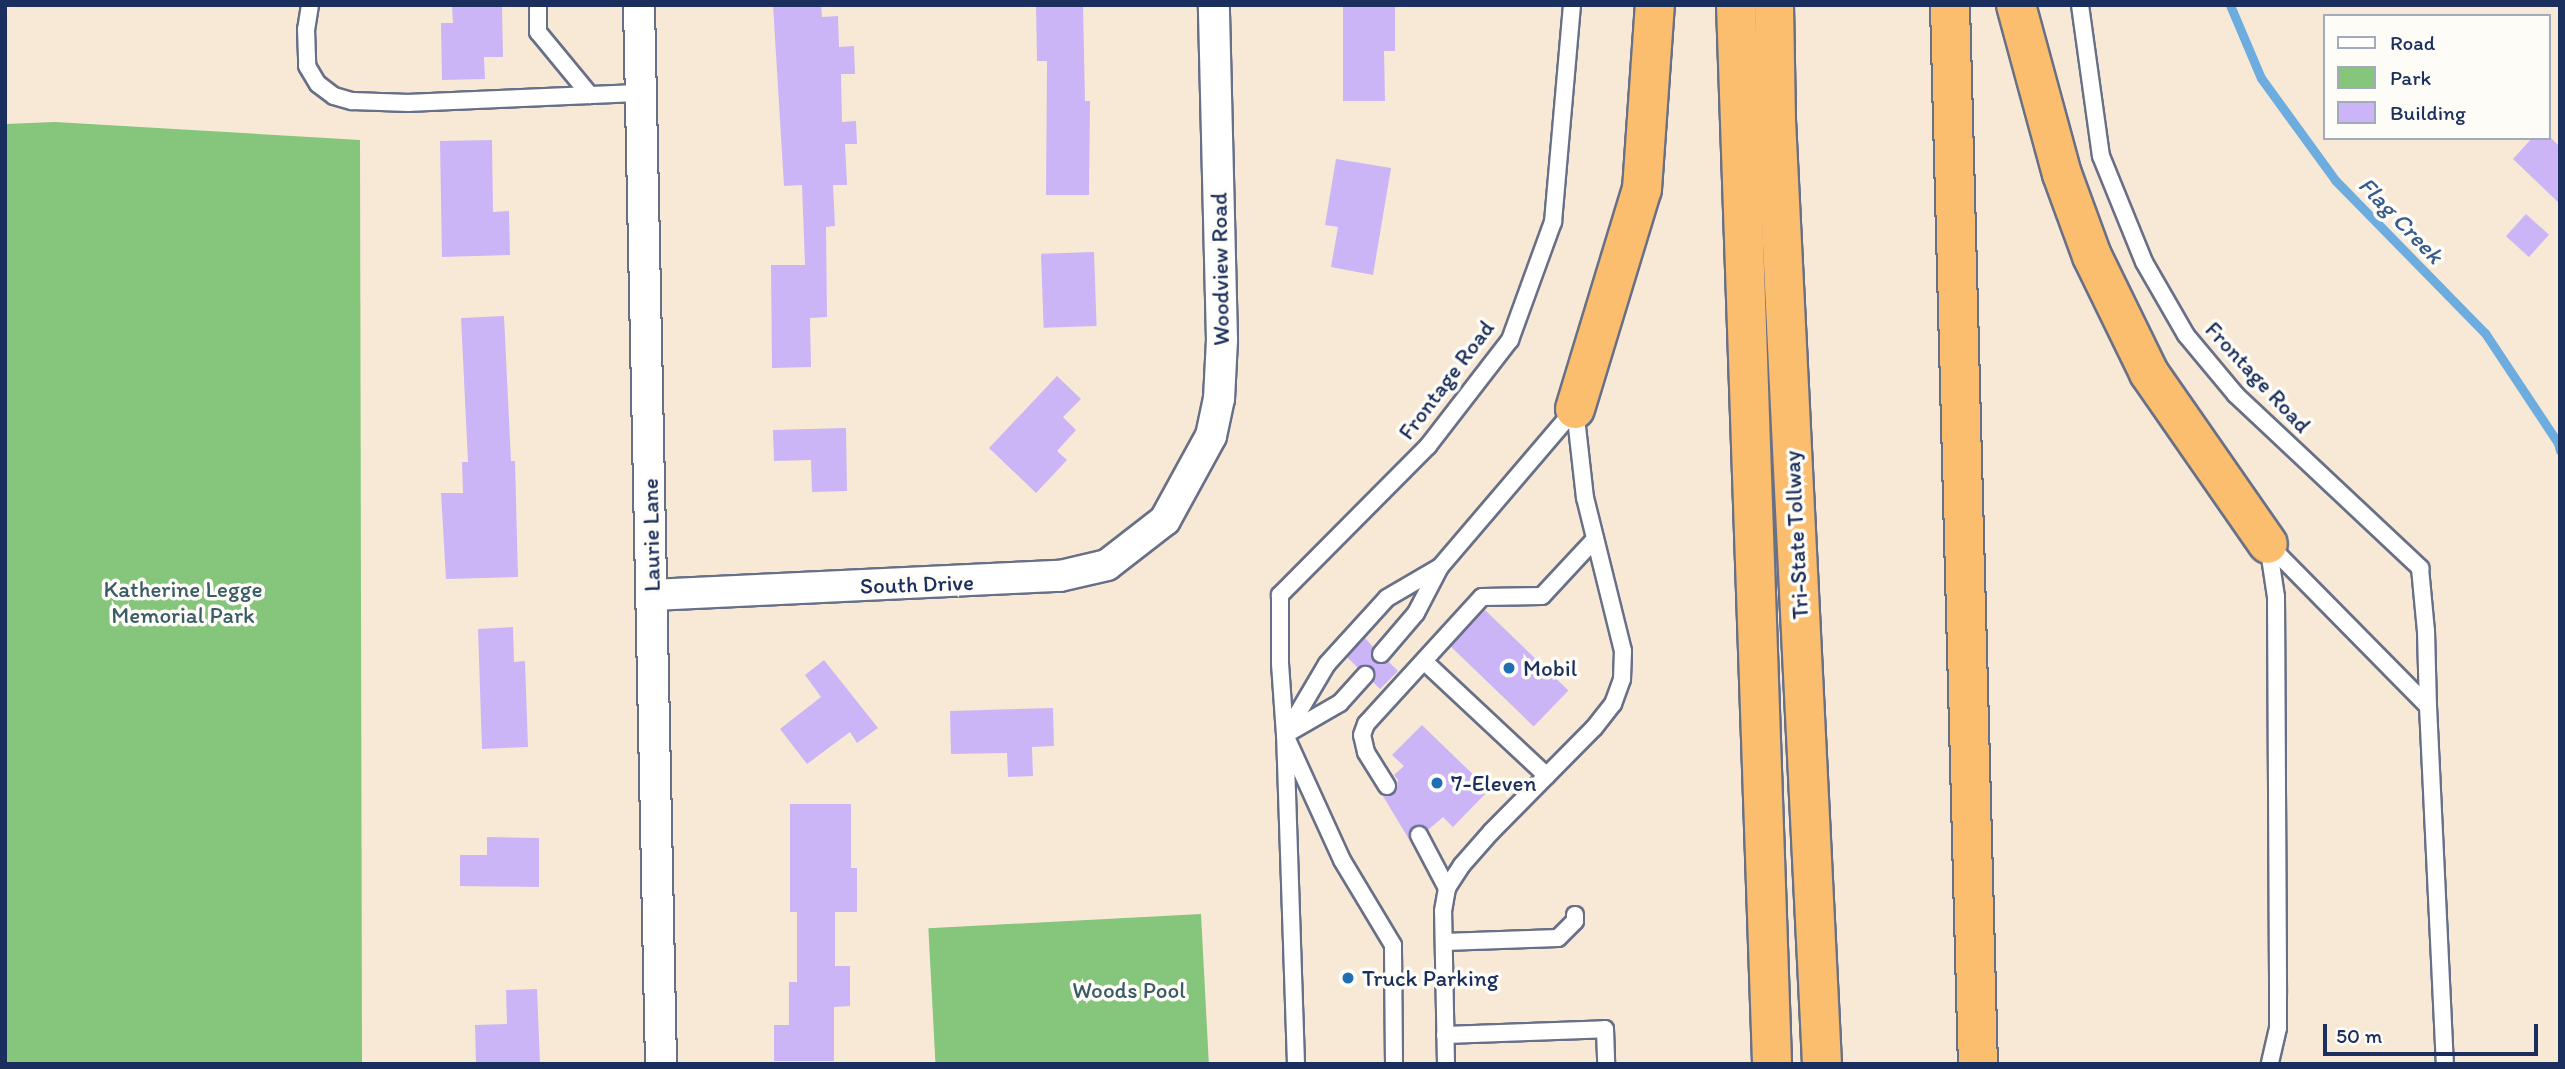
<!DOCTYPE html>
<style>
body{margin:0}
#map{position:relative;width:2565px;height:1069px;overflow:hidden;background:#f8e9d6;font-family:Itim,sans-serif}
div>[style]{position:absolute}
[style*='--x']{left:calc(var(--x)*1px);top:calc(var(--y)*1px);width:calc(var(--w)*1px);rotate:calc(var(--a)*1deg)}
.green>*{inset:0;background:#86c57c;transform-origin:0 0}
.stream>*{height:9px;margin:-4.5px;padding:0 4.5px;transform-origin:4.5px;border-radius:4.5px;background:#6cacdf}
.building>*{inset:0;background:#cbb5f7;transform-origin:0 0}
.roads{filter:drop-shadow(2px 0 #687088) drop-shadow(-2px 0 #687088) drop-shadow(0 2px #687088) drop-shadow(0 -2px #687088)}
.lane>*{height:16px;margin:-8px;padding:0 8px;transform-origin:8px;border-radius:8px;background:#fff}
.street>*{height:30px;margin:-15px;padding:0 15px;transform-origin:15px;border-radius:15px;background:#fff}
.highway>*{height:38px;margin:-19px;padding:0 19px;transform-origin:19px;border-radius:19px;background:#fbbd6e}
.dots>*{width:19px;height:19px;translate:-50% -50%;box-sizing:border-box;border:4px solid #fdfcf7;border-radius:50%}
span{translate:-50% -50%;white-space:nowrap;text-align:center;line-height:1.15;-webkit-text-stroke:7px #fdfcf7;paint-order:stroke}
.street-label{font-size:23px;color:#1b2f5e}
.park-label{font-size:23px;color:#3b5c67}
.poi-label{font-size:23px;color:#1b2f5e}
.left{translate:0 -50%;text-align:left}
.water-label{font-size:24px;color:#375b8b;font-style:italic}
.frame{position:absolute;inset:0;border:7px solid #1b2f5e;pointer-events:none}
.legend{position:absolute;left:2323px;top:14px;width:228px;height:126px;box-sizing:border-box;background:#fdfcf7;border:2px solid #a3aaba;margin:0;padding:9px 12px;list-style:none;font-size:21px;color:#1b2f5e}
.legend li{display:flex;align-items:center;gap:14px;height:35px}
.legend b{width:35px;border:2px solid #a3aaba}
.scale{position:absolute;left:2323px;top:1024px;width:215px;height:32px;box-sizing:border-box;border:4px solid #1b2f5e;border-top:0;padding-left:9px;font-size:21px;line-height:24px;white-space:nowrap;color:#1b2f5e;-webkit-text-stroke:5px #fdfcf7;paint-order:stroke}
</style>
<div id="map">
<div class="green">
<i style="clip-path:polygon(55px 122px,360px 140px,362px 1064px,5px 1064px,5px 124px)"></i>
<i style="left:1201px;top:914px;width:150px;height:273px;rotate:87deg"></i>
</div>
<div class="stream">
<i style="--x:2230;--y:5;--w:79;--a:67"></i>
<i style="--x:2261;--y:78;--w:126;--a:54"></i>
<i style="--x:2335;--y:180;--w:214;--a:45.6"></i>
<i style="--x:2485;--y:333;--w:132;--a:56.4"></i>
<i style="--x:2558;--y:443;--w:8;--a:76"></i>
</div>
<div class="building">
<i style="clip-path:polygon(452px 5px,502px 5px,503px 57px,484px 57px,485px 79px,442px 80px,441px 23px,453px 23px)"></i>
<i style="clip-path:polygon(773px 5px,821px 5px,822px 17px,838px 16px,839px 47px,854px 46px,855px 74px,841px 74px,842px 122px,856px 121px,857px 144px,845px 144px,847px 185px,833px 185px,835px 226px,826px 227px,827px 317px,810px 318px,811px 367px,772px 368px,771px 265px,805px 265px,802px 185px,784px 186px)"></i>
<i style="clip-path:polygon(1036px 5px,1083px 5px,1085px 101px,1090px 101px,1089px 195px,1046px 195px,1047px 61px,1037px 61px)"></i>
<i style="clip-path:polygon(1343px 5px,1395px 5px,1395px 51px,1384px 51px,1385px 101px,1343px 101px)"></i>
<i style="clip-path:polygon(2532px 138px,2551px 138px,2560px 147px,2560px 204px,2513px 159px)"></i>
<i style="clip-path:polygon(492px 140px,493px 212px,509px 211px,510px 255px,442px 257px,440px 141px)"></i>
<i style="clip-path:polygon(1336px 159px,1391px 168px,1373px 275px,1331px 267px,1338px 227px,1325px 225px)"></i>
<i style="left:2526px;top:214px;width:31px;height:30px;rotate:42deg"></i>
<i style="left:1094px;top:252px;width:74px;height:53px;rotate:88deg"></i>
<i style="clip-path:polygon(504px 316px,511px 461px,515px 461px,518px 577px,446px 579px,441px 493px,463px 493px,462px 462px,468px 462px,461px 318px)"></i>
<i style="clip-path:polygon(1057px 376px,1081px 399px,1063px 417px,1076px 430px,1057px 451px,1067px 460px,1036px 493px,989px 448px)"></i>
<i style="clip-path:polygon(846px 428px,847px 491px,812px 492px,811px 460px,774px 461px,773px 430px)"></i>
<i style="left:1485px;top:610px;width:116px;height:50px;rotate:44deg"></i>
<i style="clip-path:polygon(513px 627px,514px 662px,525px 661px,528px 747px,482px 749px,478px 629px)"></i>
<i style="clip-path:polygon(1365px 638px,1373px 647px,1371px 653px,1374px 661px,1380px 664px,1388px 661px,1398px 671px,1380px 689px,1373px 682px,1375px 676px,1372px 668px,1366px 665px,1358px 668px,1347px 657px)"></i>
<i style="clip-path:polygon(824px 660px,878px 728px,857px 743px,850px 732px,807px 764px,780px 729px,821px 697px,805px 675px)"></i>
<i style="clip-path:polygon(1053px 708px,1054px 746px,1032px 747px,1033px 776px,1008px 777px,1007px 753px,951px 754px,950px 711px)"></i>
<i style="clip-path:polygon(1422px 725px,1489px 790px,1453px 827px,1443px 817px,1428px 830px,1424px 826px,1415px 825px,1410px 830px,1410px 841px,1383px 796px,1396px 792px,1398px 780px,1394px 775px,1404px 766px,1392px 755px)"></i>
<i style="clip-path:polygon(790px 804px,851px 804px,851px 868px,857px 868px,857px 912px,835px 912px,835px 966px,850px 966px,850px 1006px,834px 1007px,834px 1061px,774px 1061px,774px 1025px,789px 1025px,789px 982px,797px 982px,797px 912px,790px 912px)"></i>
<i style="clip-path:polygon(487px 837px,539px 838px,539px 887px,460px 886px,460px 855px,487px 855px)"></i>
<i style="clip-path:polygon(537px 989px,540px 1064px,476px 1064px,475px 1025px,507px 1024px,506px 990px)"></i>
</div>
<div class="roads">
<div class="lane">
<i style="--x:310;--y:5;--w:24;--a:99"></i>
<i style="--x:306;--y:29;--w:37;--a:88"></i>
<i style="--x:307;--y:66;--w:21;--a:59"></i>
<i style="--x:318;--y:84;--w:20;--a:37"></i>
<i style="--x:334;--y:96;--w:19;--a:16"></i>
<i style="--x:352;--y:101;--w:57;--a:2"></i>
<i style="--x:409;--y:103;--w:232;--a:-2.5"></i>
<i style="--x:538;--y:5;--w:27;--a:90"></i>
<i style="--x:538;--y:32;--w:82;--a:50.5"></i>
<i style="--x:2080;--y:5;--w:152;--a:82.1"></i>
<i style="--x:2101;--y:156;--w:114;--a:67.9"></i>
<i style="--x:2144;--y:262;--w:84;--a:60.1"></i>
<i style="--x:2186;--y:335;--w:78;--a:50.2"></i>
<i style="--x:2236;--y:395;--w:253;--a:43.2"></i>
<i style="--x:2420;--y:568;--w:63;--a:84.6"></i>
<i style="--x:2426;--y:631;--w:75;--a:88.5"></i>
<i style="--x:2268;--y:544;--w:228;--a:45.4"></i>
<i style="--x:2428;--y:706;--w:358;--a:87.3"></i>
<i style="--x:2268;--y:544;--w:54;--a:81.4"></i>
<i style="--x:2276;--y:597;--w:397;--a:89.7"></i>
<i style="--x:2278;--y:994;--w:34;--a:90"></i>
<i style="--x:2278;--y:1028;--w:37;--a:103"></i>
<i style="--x:1381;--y:654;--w:54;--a:-49.5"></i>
<i style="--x:1416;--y:613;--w:52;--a:-62.4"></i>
<i style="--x:1424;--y:661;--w:168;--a:43.1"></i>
<i style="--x:1288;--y:733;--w:60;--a:-30"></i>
<i style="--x:1340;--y:703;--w:38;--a:-48"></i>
<i style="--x:1387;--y:786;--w:40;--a:-122"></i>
<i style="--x:1366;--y:752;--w:17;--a:-103"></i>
<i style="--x:1362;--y:735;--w:12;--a:-70"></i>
<i style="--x:1366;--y:724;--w:172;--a:-47.6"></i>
<i style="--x:1482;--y:597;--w:60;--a:-1"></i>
<i style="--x:1542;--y:596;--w:78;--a:-47.1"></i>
<i style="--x:1419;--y:835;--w:60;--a:62.2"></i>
<i style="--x:1444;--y:942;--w:114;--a:-2"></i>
<i style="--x:1558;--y:938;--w:24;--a:-45"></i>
<i style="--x:1575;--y:921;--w:6;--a:-90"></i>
<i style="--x:1445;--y:1035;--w:160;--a:-2.1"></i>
<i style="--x:1605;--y:1029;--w:35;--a:88"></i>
<i style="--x:1296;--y:1064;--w:329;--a:-91.9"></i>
<i style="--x:1285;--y:735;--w:82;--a:-59.4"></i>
<i style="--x:1327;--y:664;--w:89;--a:-47.7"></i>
<i style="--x:1387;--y:598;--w:61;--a:-30.3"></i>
<i style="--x:1440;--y:567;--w:208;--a:-49.5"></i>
<i style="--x:1394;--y:1064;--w:119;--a:-90.5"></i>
<i style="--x:1393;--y:945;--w:99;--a:-121"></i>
<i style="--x:1342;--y:860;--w:137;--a:-114.5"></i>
<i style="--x:1285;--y:735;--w:72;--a:-94"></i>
<i style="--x:1280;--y:663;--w:68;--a:-90"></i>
<i style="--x:1280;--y:595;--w:210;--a:-45.2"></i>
<i style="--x:1428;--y:446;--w:134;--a:-52.3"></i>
<i style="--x:1510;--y:340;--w:126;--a:-70"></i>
<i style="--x:1553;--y:222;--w:218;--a:-85"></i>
<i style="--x:1446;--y:1064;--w:153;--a:-91.1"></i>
<i style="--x:1443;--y:911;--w:23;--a:-80"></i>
<i style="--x:1447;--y:888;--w:27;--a:-57"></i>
<i style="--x:1462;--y:865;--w:44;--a:-48.7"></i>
<i style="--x:1491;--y:832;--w:146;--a:-45.3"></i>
<i style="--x:1594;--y:728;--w:31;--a:-52"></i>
<i style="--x:1613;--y:704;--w:27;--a:-70"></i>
<i style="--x:1622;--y:679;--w:28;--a:-88"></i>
<i style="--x:1623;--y:651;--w:158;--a:-103.9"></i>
<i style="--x:1585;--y:498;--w:90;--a:-96.4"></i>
</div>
<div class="street">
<i style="--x:639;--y:5;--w:1059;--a:88.81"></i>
<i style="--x:652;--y:595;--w:408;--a:-2.7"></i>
<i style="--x:1060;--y:576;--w:48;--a:-13.2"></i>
<i style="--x:1107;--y:565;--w:73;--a:-37.8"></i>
<i style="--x:1165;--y:520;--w:96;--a:-61.3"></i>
<i style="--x:1211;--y:436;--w:38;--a:-78"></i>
<i style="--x:1219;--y:399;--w:59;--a:-87.1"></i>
<i style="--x:1222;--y:340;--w:335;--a:-91.4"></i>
</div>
<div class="highway">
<i style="--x:1736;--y:5;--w:1060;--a:88.05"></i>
<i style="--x:1774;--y:5;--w:115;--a:89"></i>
<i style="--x:1776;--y:120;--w:945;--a:87.21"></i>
<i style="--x:1950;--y:5;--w:1059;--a:88.49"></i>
<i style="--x:2016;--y:5;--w:175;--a:74.8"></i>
<i style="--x:2062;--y:174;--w:87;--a:69.9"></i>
<i style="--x:2092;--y:256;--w:130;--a:64"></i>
<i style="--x:2149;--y:373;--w:208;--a:55.2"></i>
<i style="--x:1575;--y:409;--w:230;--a:-73.1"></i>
<i style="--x:1642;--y:189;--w:184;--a:-86"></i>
</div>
</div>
<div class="dots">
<i style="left:1509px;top:668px;background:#1f6fb2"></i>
<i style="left:1437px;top:783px;background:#1f6fb2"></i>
<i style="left:1348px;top:978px;background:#1f6fb2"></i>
</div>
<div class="street-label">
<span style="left:1220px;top:269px;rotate:-91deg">Woodview Road</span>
<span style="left:2258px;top:377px;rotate:47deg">Frontage Road</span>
<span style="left:1446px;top:380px;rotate:-53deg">Frontage Road</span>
<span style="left:651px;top:535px;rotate:-91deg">Laurie Lane</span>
<span style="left:1796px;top:535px;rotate:-93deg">Tri-State Tollway</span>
<span style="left:917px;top:584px;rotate:-2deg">South Drive</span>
</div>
<div class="park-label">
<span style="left:183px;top:602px">Katherine Legge<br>Memorial Park</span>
<span style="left:1129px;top:990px">Woods Pool</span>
</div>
<div class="poi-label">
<span class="left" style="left:1523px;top:668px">Mobil</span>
<span class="left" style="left:1451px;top:783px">7-Eleven</span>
<span class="left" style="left:1362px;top:978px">Truck Parking</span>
</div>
<div class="water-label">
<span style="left:2401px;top:220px;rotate:46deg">Flag Creek</span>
</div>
<div class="frame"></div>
<ul class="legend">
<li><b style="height:9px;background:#fff"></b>Road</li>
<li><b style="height:19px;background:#86c57c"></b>Park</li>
<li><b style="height:19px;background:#cbb5f7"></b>Building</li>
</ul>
<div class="scale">50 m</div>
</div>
